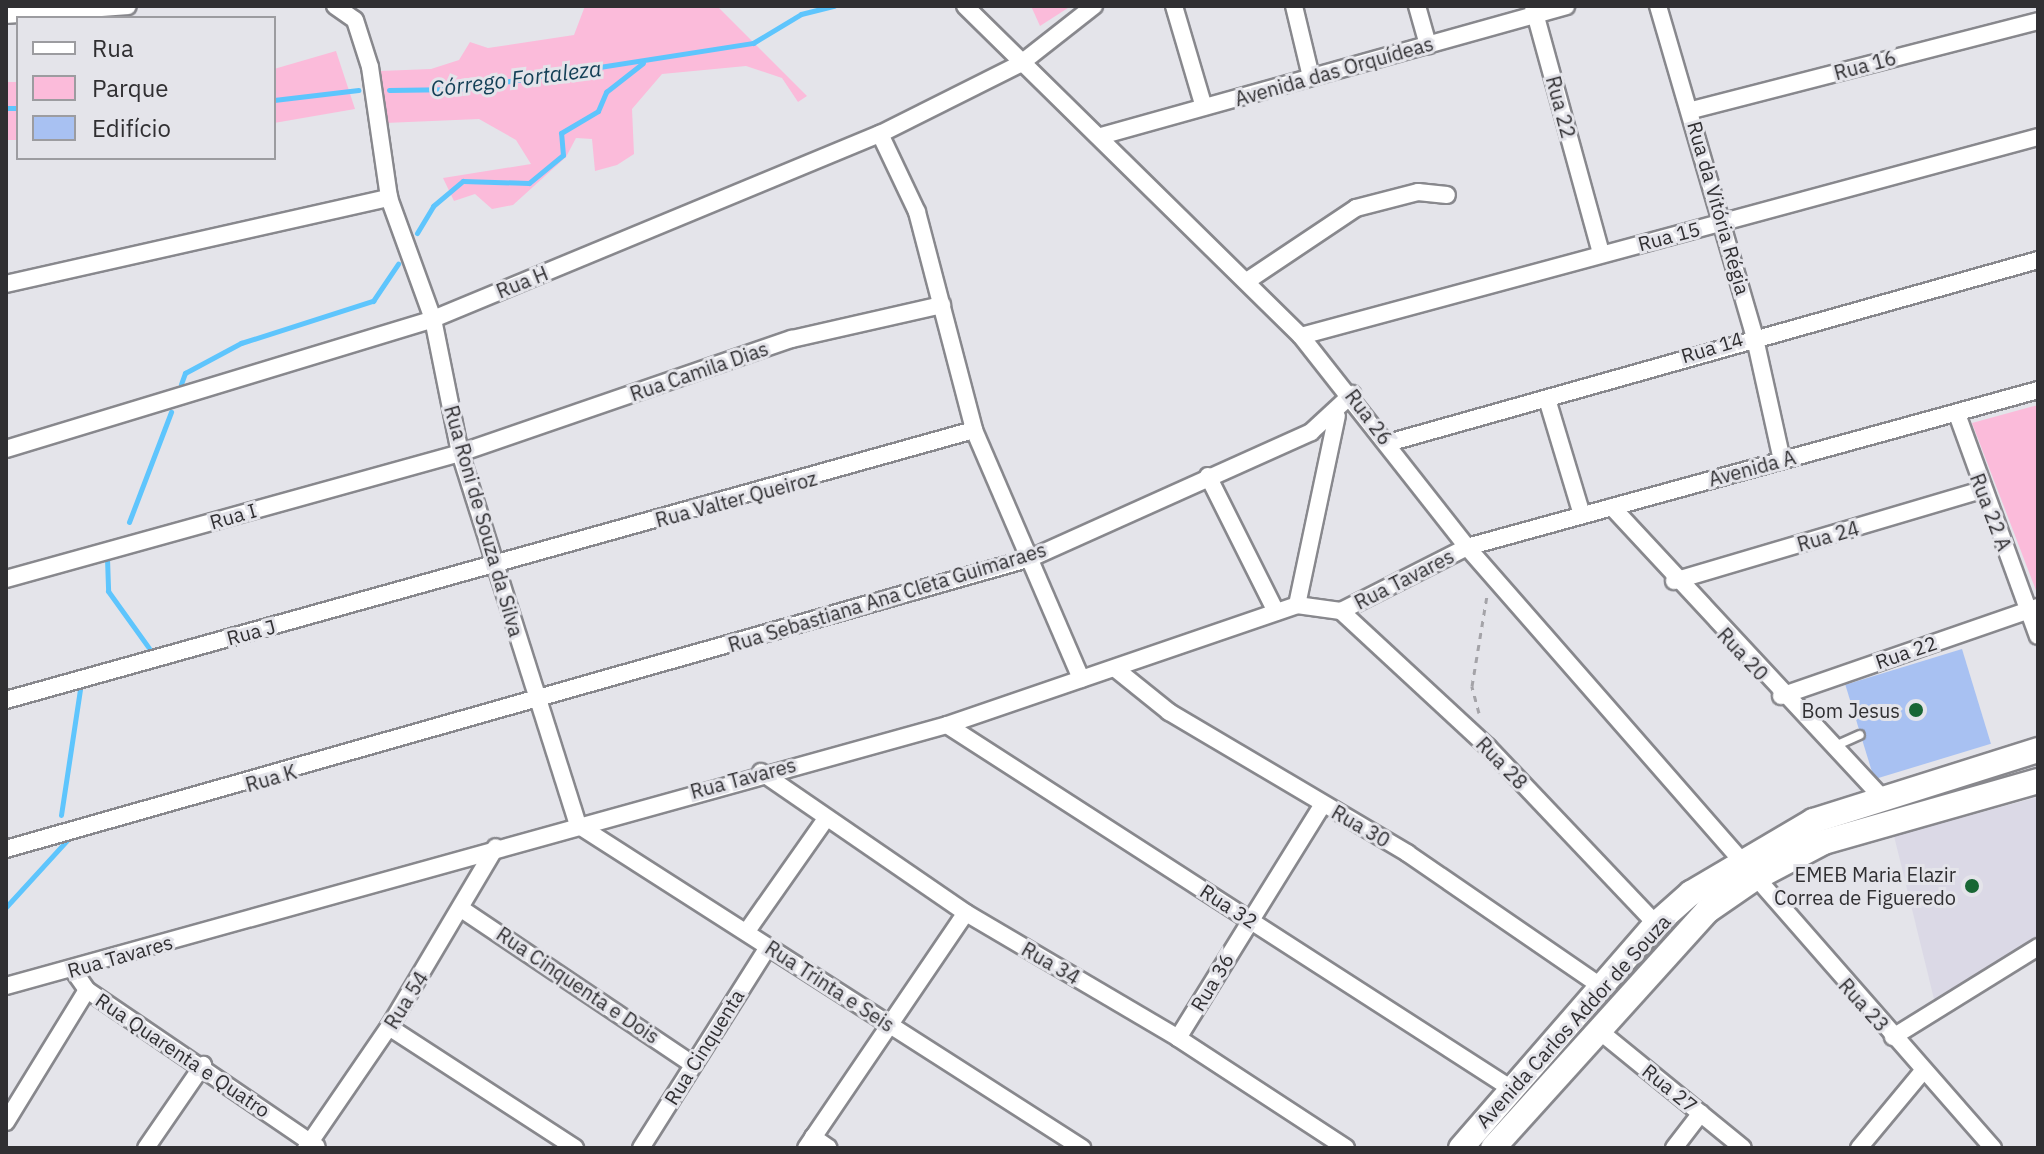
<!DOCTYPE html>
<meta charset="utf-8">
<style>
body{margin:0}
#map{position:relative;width:2044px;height:1154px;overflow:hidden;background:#e4e4ea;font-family:"IBM Plex Sans",sans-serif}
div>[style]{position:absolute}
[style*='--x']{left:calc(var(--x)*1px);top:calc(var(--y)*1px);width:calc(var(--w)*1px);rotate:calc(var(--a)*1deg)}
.built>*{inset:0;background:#dbd9e6}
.green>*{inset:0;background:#fbbbda;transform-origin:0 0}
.stream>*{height:5px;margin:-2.5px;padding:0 2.5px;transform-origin:2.5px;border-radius:2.5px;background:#5ec5fd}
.building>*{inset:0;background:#a8c1f2;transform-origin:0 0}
.path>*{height:3px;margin-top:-1.5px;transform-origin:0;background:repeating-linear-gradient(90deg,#a4a3a8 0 6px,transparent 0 12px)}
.roads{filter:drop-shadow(2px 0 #88888d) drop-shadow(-2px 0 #88888d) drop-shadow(0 2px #88888d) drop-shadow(0 -2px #88888d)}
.lane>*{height:8px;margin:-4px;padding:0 4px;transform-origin:4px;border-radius:4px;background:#fff}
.street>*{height:16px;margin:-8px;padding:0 8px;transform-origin:8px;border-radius:8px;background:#fff}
.secondary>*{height:24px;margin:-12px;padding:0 12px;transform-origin:12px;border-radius:12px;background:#fff}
.dots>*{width:22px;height:22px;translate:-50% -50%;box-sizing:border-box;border:4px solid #e4e4ea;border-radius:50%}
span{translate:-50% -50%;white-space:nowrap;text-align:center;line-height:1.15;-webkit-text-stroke:6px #e4e4ea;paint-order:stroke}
.street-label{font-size:20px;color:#302f32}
.poi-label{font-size:20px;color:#302f32}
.right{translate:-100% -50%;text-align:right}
.water-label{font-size:22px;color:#133f56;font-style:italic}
.frame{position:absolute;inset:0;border:8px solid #302f32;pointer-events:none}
.legend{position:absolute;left:16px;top:16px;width:260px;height:144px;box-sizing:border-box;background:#e4e4ea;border:2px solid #9c9ca0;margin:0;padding:10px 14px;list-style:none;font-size:24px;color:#302f32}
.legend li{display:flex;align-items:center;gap:16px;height:40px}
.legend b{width:40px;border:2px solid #9c9ca0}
</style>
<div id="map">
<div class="built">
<i style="clip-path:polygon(2038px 797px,2038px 936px,1934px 999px,1894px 836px)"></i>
</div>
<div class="green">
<i style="clip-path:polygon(585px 6px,717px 6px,807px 96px,798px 102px,782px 78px,746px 66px,662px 74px,632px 109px,634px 154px,617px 165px,595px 171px,592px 139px,576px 138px,566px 157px,513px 205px,492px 209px,475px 194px,454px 201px,443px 178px,531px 164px,516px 140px,479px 119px,385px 123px,380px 71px,431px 69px,459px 60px,470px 42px,488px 48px,574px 35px)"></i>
<i style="clip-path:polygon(1031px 6px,1071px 6px,1040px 26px)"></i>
<i style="clip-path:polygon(336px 51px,355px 109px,274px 123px,274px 69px)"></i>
<i style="left:18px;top:82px;width:58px;height:12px;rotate:90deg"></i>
<i style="clip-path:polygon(2038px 405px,2038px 593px,2037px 593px,1972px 423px)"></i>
</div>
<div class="stream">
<i style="--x:389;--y:90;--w:70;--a:-0.8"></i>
<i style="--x:459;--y:89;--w:298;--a:-8.9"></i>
<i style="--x:753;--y:43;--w:56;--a:-31.1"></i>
<i style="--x:801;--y:14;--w:34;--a:-14"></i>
<i style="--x:274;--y:100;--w:85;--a:-6.8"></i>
<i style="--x:6;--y:108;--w:12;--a:0"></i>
<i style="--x:417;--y:233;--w:31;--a:-59"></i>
<i style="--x:433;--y:206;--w:39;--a:-40"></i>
<i style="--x:463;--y:181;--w:66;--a:1.7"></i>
<i style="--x:529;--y:183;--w:44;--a:-39.5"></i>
<i style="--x:563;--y:155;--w:22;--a:-95"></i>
<i style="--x:561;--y:133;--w:43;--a:-30.7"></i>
<i style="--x:598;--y:111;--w:21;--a:-67"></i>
<i style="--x:606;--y:92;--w:47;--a:-38.1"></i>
<i style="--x:181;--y:384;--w:12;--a:-70"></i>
<i style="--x:185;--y:373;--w:64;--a:-28.2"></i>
<i style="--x:241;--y:343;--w:139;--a:-17.7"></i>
<i style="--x:373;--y:301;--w:45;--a:-56"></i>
<i style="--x:129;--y:522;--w:118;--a:-69.1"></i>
<i style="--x:107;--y:558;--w:33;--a:88"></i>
<i style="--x:108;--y:591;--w:70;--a:54.3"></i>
<i style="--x:61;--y:815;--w:127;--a:-81.4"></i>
<i style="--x:6;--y:907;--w:95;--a:-47.6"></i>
</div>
<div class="building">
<i style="left:1962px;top:649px;width:99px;height:122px;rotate:73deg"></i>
</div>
<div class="path">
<i style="--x:1479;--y:713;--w:28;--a:-105"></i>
<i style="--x:1472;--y:686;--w:92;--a:-80.6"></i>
</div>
<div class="roads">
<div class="lane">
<i style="--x:1835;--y:746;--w:27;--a:-24"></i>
</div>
<div class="street">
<i style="--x:335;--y:6;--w:24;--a:35"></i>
<i style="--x:355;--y:20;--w:49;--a:72.3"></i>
<i style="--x:370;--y:67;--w:132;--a:81.7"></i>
<i style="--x:389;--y:198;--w:129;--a:70"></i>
<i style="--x:433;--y:319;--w:137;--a:78.6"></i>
<i style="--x:460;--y:453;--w:390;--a:72.4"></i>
<i style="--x:578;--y:825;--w:599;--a:32.65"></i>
<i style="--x:965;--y:6;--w:471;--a:44.5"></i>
<i style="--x:1301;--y:336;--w:268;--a:51.8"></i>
<i style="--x:1467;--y:547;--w:799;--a:48.81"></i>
<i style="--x:1174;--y:6;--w:105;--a:73.5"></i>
<i style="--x:1294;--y:6;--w:73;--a:76.5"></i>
<i style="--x:1417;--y:6;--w:41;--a:74.2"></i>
<i style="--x:1533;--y:6;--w:256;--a:74.6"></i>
<i style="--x:1658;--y:6;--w:342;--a:73.7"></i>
<i style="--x:1754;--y:334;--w:129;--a:77.5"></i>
<i style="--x:6;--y:15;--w:122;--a:-4.2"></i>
<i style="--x:1692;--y:110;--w:357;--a:-14.4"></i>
<i style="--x:880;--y:134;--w:86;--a:64.6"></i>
<i style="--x:917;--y:212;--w:225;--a:75.3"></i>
<i style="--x:974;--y:430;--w:271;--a:66.7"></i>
<i style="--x:1101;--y:136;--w:483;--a:-15.6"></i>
<i style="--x:1247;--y:281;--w:131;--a:-33.8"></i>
<i style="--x:1356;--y:208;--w:64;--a:-14.5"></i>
<i style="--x:1418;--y:192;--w:29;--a:6"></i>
<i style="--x:6;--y:284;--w:393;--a:-12.7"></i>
<i style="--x:1301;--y:336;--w:763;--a:-15.11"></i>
<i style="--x:1547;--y:399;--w:121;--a:73.2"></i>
<i style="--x:1957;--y:414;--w:236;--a:70"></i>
<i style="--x:1388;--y:443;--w:675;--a:-15.72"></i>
<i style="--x:6;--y:449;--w:446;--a:-16.9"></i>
<i style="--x:433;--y:319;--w:484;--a:-22.5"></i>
<i style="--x:880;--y:134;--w:157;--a:-26.6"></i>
<i style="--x:1020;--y:64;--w:94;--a:-38.1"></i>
<i style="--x:1208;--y:476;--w:152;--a:63.4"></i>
<i style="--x:1612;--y:507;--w:395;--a:47.1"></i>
<i style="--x:6;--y:579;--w:471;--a:-15.5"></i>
<i style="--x:460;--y:453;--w:351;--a:-19"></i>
<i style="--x:792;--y:339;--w:154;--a:-12.8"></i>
<i style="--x:1674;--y:581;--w:321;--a:-16.5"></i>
<i style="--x:1297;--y:605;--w:193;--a:-78.1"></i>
<i style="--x:1341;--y:611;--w:200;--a:42.8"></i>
<i style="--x:1488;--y:747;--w:244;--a:46.5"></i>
<i style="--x:1117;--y:670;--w:67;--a:38.9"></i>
<i style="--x:1169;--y:712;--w:277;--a:30.6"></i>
<i style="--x:1407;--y:853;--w:237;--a:34.5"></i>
<i style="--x:1781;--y:696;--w:272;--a:-19.1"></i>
<i style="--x:6;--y:700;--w:1005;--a:-15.59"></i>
<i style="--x:947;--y:725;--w:670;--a:32.81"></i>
<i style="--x:761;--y:772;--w:249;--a:34.5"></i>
<i style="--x:966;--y:913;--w:246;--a:30.5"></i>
<i style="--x:1178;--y:1038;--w:201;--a:33.2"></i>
<i style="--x:6;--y:849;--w:1066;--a:-15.85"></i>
<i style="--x:1031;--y:558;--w:307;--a:-24.2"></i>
<i style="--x:1311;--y:432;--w:56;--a:-42.8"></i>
<i style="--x:463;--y:910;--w:275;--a:33.9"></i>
<i style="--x:747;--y:931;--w:136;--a:-54.9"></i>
<i style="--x:6;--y:986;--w:977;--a:-15.5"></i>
<i style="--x:947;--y:725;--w:370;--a:-18.9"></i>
<i style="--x:1297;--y:605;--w:44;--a:7.8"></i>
<i style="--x:1341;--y:611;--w:141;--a:-26.9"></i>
<i style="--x:1467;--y:547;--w:592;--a:-15.37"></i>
<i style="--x:87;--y:990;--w:278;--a:34.3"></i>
<i style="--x:389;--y:1027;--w:222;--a:33"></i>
<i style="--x:1597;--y:1029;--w:188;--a:39.2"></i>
<i style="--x:1893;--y:1037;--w:171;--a:-31.8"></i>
<i style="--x:1178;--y:1038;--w:275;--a:-58.2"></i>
<i style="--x:6;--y:1122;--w:155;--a:-58.5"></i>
<i style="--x:87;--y:990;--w:24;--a:-125"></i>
<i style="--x:813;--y:1137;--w:19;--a:35"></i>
<i style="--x:146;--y:1148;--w:101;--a:-55.5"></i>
<i style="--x:306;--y:1148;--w:147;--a:-55.6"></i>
<i style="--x:389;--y:1027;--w:209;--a:-59.3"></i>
<i style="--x:641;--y:1148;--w:238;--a:-57.7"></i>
<i style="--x:806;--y:1148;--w:284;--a:-55.8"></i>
<i style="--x:1674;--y:1148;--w:44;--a:-52.4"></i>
<i style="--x:1859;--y:1148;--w:100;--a:-50.3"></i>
</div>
<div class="secondary">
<i style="--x:1461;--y:1148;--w:297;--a:-49"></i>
<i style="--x:1656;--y:924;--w:47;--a:-41.5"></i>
<i style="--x:1691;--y:893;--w:142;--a:-30.5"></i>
<i style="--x:1813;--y:821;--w:236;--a:-17.5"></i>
<i style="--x:1493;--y:1148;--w:319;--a:-47.9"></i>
<i style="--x:1707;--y:911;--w:55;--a:-34.6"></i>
<i style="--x:1752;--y:880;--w:81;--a:-27.8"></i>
<i style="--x:1824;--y:842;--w:223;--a:-15.9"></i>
</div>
</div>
<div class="dots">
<i style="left:1916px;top:710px;background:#186634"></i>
<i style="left:1972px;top:886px;background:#186634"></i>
</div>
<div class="street-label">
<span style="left:1865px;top:65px;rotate:-15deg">Rua 16</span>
<span style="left:1334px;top:71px;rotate:-16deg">Avenida das Orquídeas</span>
<span style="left:1561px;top:107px;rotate:75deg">Rua 22</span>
<span style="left:1719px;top:208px;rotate:74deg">Rua da Vitória Régia</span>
<span style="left:1669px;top:236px;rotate:-15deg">Rua 15</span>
<span style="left:522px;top:282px;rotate:-22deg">Rua H</span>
<span style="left:1712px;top:347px;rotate:-17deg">Rua 14</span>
<span style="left:699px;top:371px;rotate:-19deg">Rua Camila Dias</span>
<span style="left:1369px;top:417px;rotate:53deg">Rua 26</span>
<span style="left:1752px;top:468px;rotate:-15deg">Avenida A</span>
<span style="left:736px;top:499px;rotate:-15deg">Rua Valter Queiroz</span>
<span style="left:1991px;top:512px;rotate:69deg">Rua 22 A</span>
<span style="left:233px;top:516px;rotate:-16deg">Rua I</span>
<span style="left:484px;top:521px;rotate:74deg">Rua Roni de Souza da Silva</span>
<span style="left:1828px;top:536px;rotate:-16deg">Rua 24</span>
<span style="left:1404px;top:579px;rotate:-27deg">Rua Tavares</span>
<span style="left:887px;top:597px;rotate:-17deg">Rua Sebastiana Ana Cleta Guimaraes</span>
<span style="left:251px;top:632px;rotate:-15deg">Rua J</span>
<span style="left:1906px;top:652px;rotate:-19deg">Rua 22</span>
<span style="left:1743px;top:654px;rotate:47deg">Rua 20</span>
<span style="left:1502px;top:763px;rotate:46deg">Rua 28</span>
<span style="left:271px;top:778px;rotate:-16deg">Rua K</span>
<span style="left:743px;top:778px;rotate:-15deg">Rua Tavares</span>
<span style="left:1361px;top:826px;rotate:30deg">Rua 30</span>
<span style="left:1229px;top:906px;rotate:33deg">Rua 32</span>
<span style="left:120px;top:956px;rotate:-16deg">Rua Tavares</span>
<span style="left:1051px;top:963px;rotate:30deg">Rua 34</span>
<span style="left:1212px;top:982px;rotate:-59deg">Rua 36</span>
<span style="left:578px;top:985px;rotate:34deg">Rua Cinquenta e Dois</span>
<span style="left:830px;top:986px;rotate:33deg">Rua Trinta e Seis</span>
<span style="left:406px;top:1000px;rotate:-58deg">Rua 54</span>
<span style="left:1864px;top:1005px;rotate:48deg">Rua 23</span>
<span style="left:1573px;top:1021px;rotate:-48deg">Avenida Carlos Addor de Souza</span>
<span style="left:704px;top:1047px;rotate:-58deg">Rua Cinquenta</span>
<span style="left:183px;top:1055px;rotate:34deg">Rua Quarenta e Quatro</span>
<span style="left:1670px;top:1088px;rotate:39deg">Rua 27</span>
</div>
<div class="poi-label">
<span class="right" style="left:1900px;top:710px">Bom Jesus</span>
<span class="right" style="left:1956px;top:886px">EMEB Maria Elazir<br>Correa de Figueredo</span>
</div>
<div class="water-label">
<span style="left:516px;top:78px;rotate:-7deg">Córrego Fortaleza</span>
</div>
<div class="frame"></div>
<ul class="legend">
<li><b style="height:10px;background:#fff"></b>Rua</li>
<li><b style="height:22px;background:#fbbbda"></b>Parque</li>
<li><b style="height:22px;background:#a8c1f2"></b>Edifício</li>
</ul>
</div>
